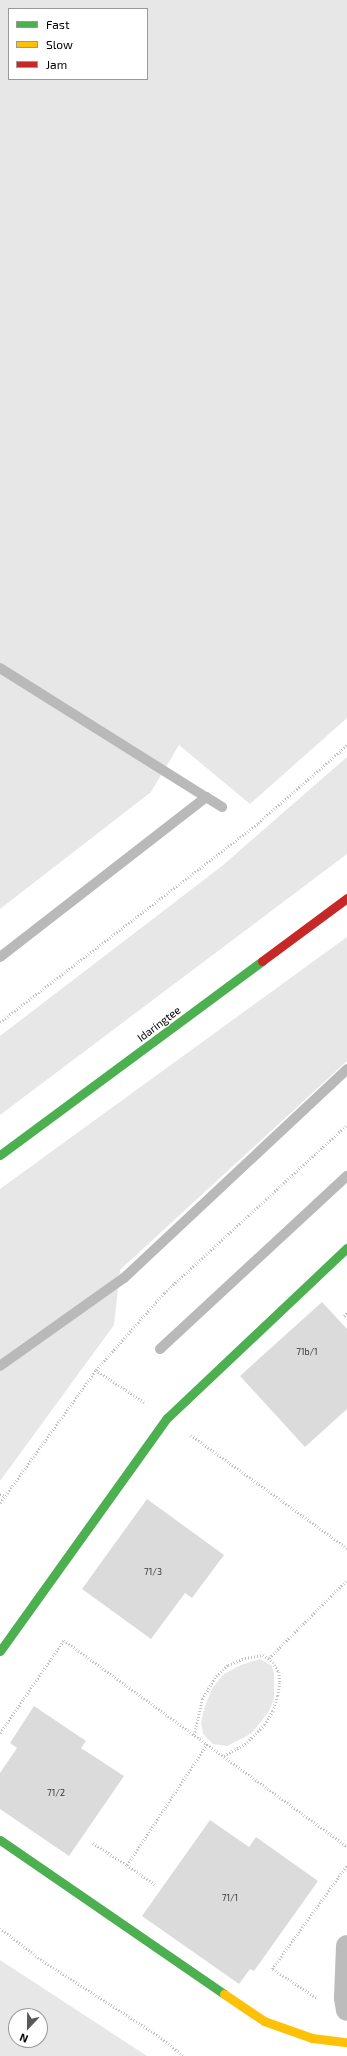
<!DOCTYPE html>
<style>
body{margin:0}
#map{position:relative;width:347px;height:2056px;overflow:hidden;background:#fff;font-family:"Exo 2",sans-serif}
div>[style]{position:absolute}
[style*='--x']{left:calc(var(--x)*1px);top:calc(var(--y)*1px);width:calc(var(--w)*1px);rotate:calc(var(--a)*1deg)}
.green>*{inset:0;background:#e7e7e7}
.stream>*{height:10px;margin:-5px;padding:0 5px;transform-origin:5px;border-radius:5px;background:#b9b9b9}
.building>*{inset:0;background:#dbdbdb}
.path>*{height:2.5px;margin-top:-1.25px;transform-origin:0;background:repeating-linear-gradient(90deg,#c2c2c2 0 1px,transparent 0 3px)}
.street>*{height:22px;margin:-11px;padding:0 11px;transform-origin:11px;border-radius:11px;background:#bcbcbc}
.fast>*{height:9px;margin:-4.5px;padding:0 4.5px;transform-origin:4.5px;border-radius:4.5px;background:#4caf50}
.slow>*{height:9px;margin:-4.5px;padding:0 4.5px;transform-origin:4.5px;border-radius:4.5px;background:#ffc107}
.jam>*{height:9px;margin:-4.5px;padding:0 4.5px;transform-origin:4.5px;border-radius:4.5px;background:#c62828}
span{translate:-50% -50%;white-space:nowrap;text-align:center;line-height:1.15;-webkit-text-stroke:3px #fff;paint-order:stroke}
.number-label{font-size:9px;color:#373737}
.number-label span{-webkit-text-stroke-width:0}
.street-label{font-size:11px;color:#000}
.legend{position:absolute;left:8px;top:8px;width:140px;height:72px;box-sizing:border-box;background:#fff;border:1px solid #999;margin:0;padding:5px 7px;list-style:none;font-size:12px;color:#000}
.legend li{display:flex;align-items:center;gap:8px;height:20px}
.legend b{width:20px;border:1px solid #999}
.north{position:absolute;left:8px;top:2008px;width:40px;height:40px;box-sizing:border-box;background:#fff;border:1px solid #999;border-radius:50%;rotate:202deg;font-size:11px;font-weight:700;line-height:16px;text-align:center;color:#000}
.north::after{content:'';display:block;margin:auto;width:14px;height:18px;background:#595959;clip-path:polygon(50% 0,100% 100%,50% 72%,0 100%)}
</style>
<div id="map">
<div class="green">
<i style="clip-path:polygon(evenodd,0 0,347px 0,347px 718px,250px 804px,179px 745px,151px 792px,0 909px,0 0,9px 9px,147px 9px,147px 79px,9px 79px,9px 9px)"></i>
<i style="clip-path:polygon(347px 757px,347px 854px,0 1115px,0 1036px,222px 866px)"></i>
<i style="clip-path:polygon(347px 937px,347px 1061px,120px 1270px,114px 1325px,0 1481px,0 1189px)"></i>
<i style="clip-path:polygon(260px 1659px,272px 1666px,274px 1674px,274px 1699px,269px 1711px,252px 1733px,241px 1739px,227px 1746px,213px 1744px,203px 1734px,201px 1722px,205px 1706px,213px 1687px,224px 1674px,241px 1665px)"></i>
<i style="clip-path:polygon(evenodd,0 1960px,147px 2056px,0 2056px,0 1960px,16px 2016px,40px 2016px,40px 2040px,16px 2040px,16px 2016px)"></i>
</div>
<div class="stream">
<i style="--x:0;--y:668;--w:243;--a:32.1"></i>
<i style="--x:0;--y:957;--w:261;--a:-37.8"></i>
<i style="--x:206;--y:797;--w:19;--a:32"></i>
<i style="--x:160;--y:1349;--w:255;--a:-42.8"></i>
<i style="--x:0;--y:1366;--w:152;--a:-35.4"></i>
<i style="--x:124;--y:1278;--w:306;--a:-43.1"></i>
</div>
<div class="building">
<i style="clip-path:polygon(322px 1302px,347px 1329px,347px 1409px,305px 1447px,240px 1376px)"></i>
<i style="clip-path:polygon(147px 1499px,224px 1555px,192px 1598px,185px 1593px,151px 1639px,82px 1589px)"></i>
<i style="clip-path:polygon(34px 1706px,86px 1741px,81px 1748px,124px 1776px,69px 1856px,0 1809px,0 1773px,17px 1748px,10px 1743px)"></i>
<i style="clip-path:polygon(210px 1820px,249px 1847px,256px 1837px,318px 1881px,254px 1971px,250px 1969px,239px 1984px,142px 1916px)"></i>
</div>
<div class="path">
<i style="--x:0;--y:1022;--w:326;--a:-37.6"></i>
<i style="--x:258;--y:823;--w:118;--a:-41.2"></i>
<i style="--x:344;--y:1316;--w:4;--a:-45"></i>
<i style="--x:96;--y:1370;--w:58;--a:33.7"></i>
<i style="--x:191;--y:1435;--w:193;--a:35.9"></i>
<i style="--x:0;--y:1494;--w:5;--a:22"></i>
<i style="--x:0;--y:1503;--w:164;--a:-54.2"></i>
<i style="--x:96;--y:1370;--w:103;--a:-48.6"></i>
<i style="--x:164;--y:1293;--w:248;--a:-42.6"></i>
<i style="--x:269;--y:1658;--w:110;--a:-45"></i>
<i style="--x:0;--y:1733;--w:113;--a:-55.5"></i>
<i style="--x:64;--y:1640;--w:350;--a:36.1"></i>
<i style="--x:194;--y:1735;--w:37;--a:-77"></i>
<i style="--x:202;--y:1699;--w:27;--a:-59"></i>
<i style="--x:216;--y:1676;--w:16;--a:-43"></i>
<i style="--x:228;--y:1665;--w:18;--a:-22"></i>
<i style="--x:245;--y:1658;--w:18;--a:-9"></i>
<i style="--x:263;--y:1655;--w:9;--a:32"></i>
<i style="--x:271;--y:1660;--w:14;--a:56"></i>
<i style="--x:279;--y:1672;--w:11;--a:85"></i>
<i style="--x:280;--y:1683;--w:13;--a:99"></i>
<i style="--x:278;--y:1696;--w:16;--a:108"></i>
<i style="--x:273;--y:1711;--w:16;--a:120"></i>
<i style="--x:265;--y:1725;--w:27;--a:135"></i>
<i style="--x:246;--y:1744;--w:25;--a:151"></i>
<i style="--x:93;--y:1843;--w:40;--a:32.9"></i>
<i style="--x:127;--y:1865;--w:145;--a:-56.5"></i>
<i style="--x:127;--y:1865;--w:35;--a:35"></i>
<i style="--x:0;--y:1928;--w:54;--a:37.5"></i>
<i style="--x:43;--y:1961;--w:138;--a:32.9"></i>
<i style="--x:159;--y:2036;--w:32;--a:39"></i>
<i style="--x:316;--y:1998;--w:53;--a:-146.6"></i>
<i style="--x:272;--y:1969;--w:128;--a:-54.2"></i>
</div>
<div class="street">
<i style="--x:347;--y:1946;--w:52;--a:92.2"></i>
<i style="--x:345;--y:1998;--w:12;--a:81"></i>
</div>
<div class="fast">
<i style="--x:0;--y:1155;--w:326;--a:-36.5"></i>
<i style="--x:0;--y:1651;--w:287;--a:-54.4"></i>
<i style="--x:167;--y:1418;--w:248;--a:-43.4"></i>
<i style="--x:0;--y:1840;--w:272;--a:34.5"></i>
</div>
<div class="slow">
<i style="--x:224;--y:1994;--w:48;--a:34"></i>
<i style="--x:264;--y:2021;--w:51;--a:19.5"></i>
<i style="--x:312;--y:2038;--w:35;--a:7"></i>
</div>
<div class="jam">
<i style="--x:262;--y:961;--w:106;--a:-36.5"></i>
</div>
<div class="number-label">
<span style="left:307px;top:1352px">71b/1</span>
<span style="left:153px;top:1572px">71/3</span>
<span style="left:56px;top:1793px">71/2</span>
<span style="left:230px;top:1898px">71/1</span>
</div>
<div class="street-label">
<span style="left:159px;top:1024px;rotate:-37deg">Idaringtee</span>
</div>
<ul class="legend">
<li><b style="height:5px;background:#4caf50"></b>Fast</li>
<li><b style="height:5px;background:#ffc107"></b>Slow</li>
<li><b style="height:5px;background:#c62828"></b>Jam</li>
</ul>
<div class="north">N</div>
</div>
